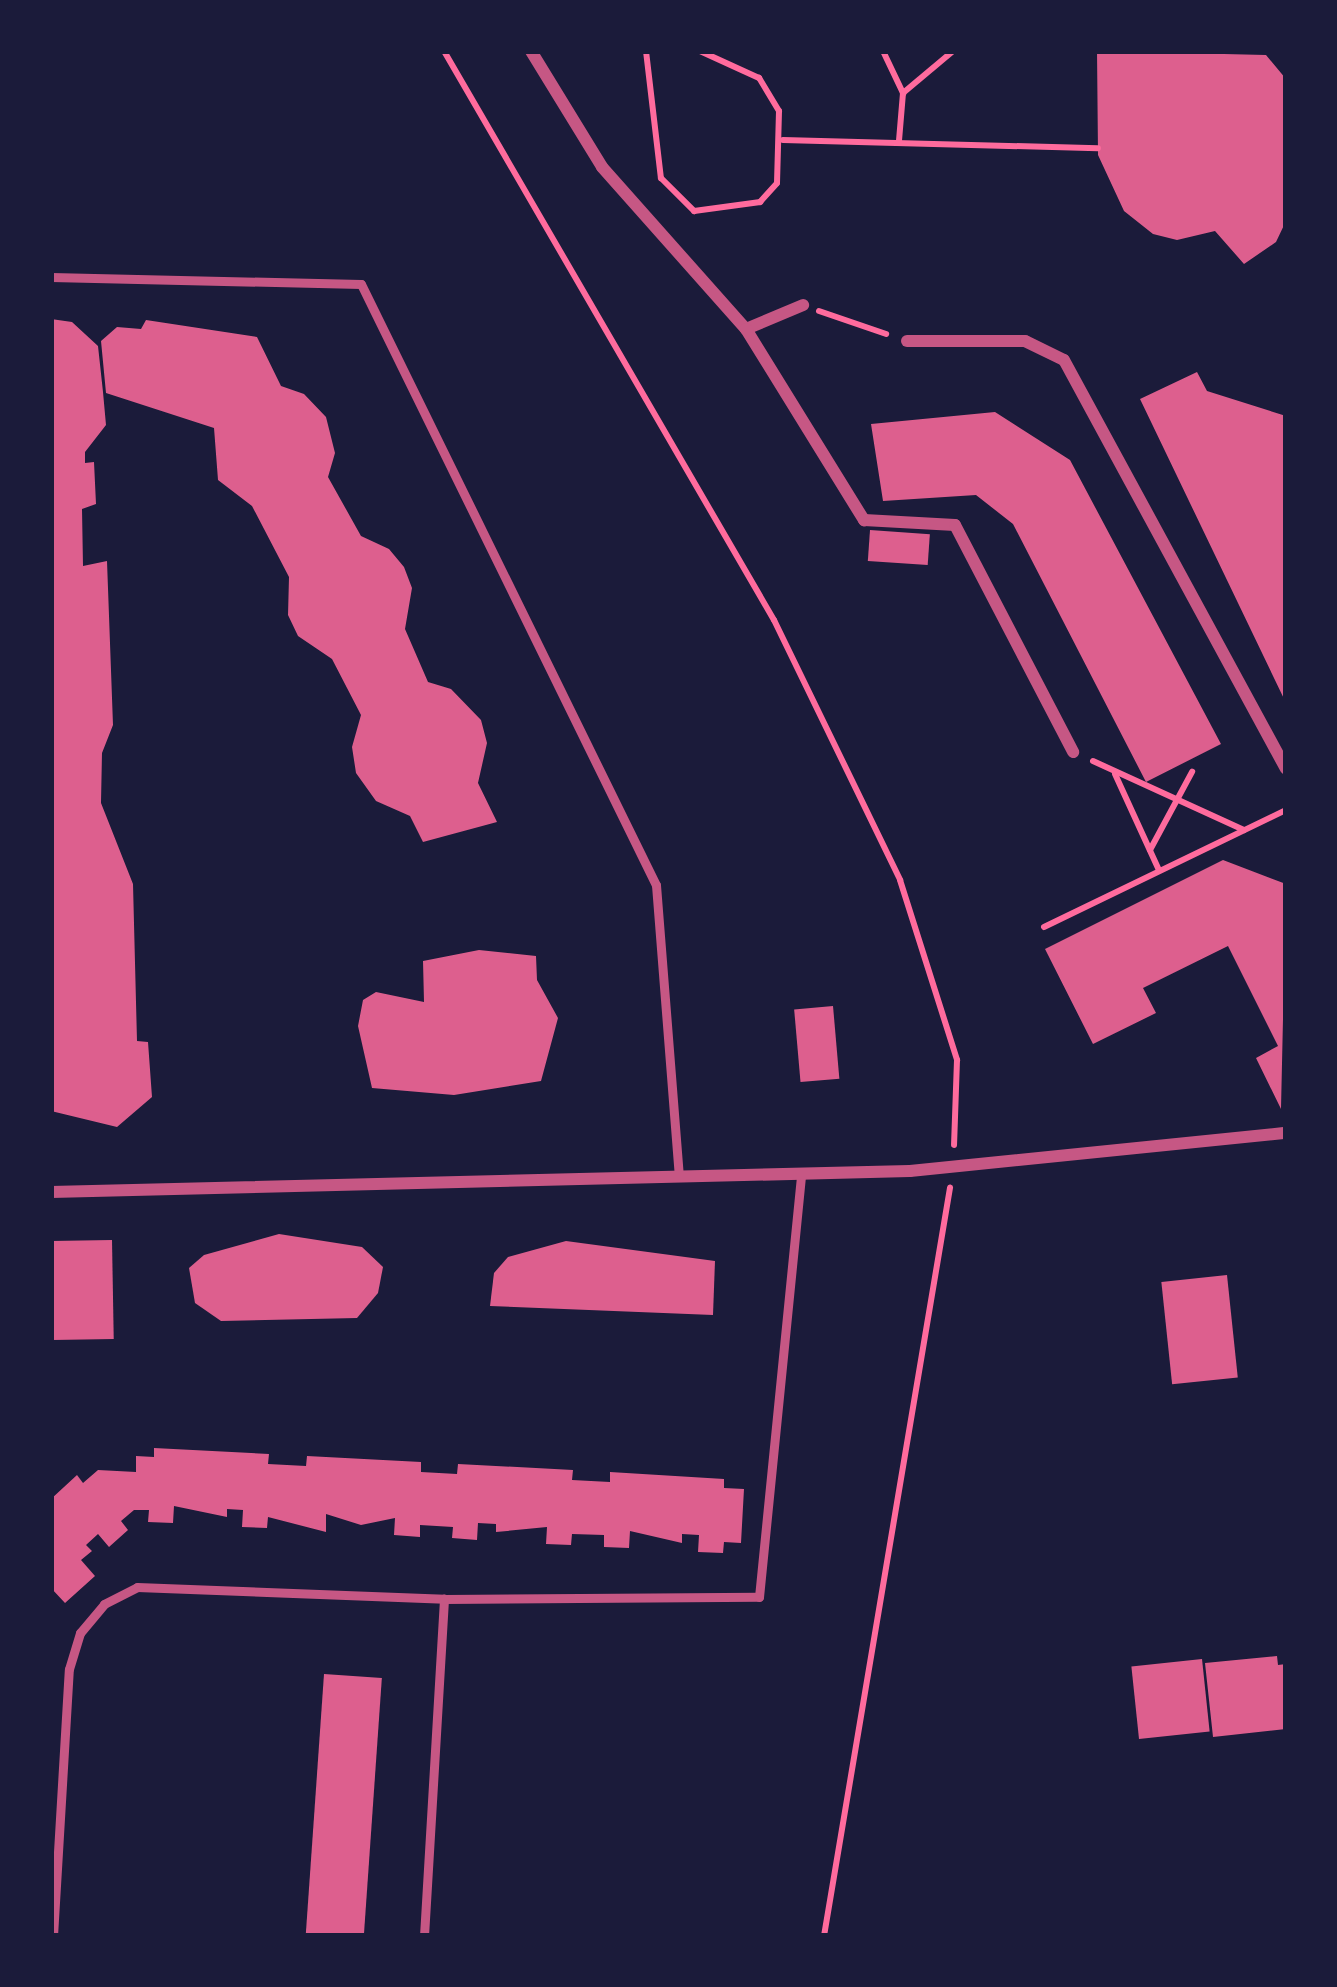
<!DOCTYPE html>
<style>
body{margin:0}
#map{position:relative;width:1337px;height:1987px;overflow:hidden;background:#1b1b3a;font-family:Raleway,sans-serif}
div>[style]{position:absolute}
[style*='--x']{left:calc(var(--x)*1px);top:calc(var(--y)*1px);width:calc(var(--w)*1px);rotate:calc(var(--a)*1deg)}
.building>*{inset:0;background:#dd5f8e;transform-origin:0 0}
.path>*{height:6px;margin:-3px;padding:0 3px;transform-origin:3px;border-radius:3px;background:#ff6b9d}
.service>*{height:9px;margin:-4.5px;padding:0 4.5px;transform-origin:4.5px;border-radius:4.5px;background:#c65784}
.minor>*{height:12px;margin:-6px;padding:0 6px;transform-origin:6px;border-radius:6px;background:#c65784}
span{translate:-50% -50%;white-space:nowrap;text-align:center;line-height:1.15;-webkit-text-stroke:9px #1b1b3a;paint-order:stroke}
.frame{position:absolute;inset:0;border:54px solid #1b1b3a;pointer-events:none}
</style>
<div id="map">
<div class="building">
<i style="clip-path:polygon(1097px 51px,1266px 55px,1286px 79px,1286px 221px,1276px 242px,1244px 264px,1215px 231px,1177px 240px,1153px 234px,1124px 211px,1098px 155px)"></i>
<i style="clip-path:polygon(51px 319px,72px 322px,98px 346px,103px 392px,106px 425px,85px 452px,85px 463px,94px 462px,96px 504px,82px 509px,83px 566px,107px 561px,113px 725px,102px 753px,101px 803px,133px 884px,137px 1041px,148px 1042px,152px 1097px,117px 1127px,51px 1111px)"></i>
<i style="clip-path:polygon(146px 320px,257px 337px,281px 386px,304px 394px,326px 417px,335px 453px,328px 477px,361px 536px,389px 549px,404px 567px,412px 588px,405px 629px,428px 682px,451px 689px,481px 720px,487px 743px,478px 783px,497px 822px,423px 842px,410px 816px,376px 801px,356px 773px,352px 747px,361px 715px,332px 659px,298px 636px,288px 615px,289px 577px,252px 506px,218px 480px,214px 428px,106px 393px,101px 341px,117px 327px,141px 329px)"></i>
<i style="clip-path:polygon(1197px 372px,1207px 391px,1286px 416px,1286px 703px,1140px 399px)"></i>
<i style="clip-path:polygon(995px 412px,1070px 460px,1221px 744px,1146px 782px,1013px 524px,976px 495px,883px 501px,871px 424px)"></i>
<i style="left:870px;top:530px;width:60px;height:31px;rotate:4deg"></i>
<i style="clip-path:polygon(1223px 860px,1286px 884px,1281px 1109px,1256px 1058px,1278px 1046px,1228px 946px,1143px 988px,1156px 1013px,1093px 1044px,1045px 949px)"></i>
<i style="clip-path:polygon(479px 950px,536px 956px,537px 980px,558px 1018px,541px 1081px,454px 1095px,372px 1088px,358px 1026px,363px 1000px,376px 992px,424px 1002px,423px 961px)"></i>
<i style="left:833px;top:1006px;width:73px;height:39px;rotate:85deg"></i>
<i style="clip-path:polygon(279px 1234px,362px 1247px,383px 1267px,378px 1293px,357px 1318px,221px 1321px,195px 1303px,189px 1268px,204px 1255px)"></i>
<i style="left:112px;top:1240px;width:99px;height:61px;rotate:89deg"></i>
<i style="clip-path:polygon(566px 1241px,715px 1261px,713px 1315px,490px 1306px,494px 1273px,508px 1257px)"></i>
<i style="left:1227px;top:1275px;width:103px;height:66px;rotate:84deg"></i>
<i style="clip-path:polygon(154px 1448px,269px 1454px,268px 1464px,306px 1466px,307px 1456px,421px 1462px,421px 1472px,457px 1474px,458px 1464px,573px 1470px,572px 1480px,610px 1482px,610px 1472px,724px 1479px,724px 1488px,744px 1489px,741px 1543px,724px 1542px,723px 1553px,698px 1552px,699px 1535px,682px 1534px,682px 1543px,630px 1531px,629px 1548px,604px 1547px,604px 1535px,572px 1534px,571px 1545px,546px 1544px,547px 1527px,496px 1532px,496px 1524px,478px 1523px,477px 1540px,452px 1538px,453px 1527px,420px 1525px,420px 1537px,394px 1535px,395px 1518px,361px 1525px,326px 1514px,326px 1532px,268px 1517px,267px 1528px,242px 1527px,243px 1510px,227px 1509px,227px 1517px,174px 1506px,173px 1523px,148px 1522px,149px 1510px,134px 1510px,121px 1521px,128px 1530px,109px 1547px,98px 1534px,86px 1545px,92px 1551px,81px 1560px,95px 1576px,65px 1603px,51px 1588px,51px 1499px,77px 1475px,83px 1483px,98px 1470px,136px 1472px,136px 1456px,154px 1457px)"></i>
<i style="clip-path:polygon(1277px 1656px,1278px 1665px,1286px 1664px,1286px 1729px,1213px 1737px,1205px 1663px)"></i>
<i style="left:1202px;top:1659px;width:73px;height:71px;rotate:84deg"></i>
<i style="left:324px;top:1674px;width:58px;height:262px;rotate:4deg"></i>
</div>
<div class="path">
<i style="--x:444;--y:51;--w:658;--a:59.89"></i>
<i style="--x:774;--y:620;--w:289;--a:64.1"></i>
<i style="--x:900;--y:880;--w:189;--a:72.4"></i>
<i style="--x:957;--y:1060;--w:85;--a:92"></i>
<i style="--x:646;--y:51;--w:128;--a:83.3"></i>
<i style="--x:661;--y:178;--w:47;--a:45"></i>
<i style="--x:694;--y:211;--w:67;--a:-7.8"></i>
<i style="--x:760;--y:202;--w:25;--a:-48"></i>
<i style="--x:777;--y:183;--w:72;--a:-88.4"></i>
<i style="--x:779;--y:111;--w:39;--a:-121"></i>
<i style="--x:759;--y:78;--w:65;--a:-155.4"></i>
<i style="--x:883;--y:51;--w:47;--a:64.5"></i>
<i style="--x:903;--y:93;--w:48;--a:94.8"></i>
<i style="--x:903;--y:93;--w:65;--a:-40"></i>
<i style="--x:783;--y:140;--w:315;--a:1.5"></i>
<i style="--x:819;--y:311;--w:71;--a:18.9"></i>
<i style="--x:1093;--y:761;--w:166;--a:24.6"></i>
<i style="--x:1115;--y:774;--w:106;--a:65.4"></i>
<i style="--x:1150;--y:850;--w:89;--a:-61.7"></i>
<i style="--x:1044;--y:927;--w:269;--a:-25.8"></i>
<i style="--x:824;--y:1936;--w:759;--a:-80.44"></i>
</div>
<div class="service">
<i style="--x:51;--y:277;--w:310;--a:1.3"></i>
<i style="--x:361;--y:284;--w:669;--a:63.86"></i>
<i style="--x:656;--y:885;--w:293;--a:85.5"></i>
<i style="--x:53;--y:1936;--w:267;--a:-86.6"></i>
<i style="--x:69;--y:1669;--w:38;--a:-73"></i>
<i style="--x:80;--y:1633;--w:38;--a:-50"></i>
<i style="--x:104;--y:1604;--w:37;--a:-27"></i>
<i style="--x:137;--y:1587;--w:307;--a:2.2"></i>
<i style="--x:444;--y:1599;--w:315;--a:-0.4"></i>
<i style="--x:759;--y:1597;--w:424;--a:-84.3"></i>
<i style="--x:424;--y:1936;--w:338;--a:-86.6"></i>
</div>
<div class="minor">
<i style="--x:531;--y:51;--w:136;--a:58.5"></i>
<i style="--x:602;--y:167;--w:217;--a:48.4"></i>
<i style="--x:746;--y:329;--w:62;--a:-22.8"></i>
<i style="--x:746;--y:329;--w:225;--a:58.3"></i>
<i style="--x:864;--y:520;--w:91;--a:3.1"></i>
<i style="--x:955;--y:525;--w:256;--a:62.5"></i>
<i style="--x:907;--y:341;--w:118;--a:0"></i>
<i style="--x:1025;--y:341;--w:43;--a:26"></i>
<i style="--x:1064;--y:360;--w:465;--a:61.5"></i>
<i style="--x:51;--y:1192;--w:859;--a:-1.4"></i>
<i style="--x:910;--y:1171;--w:378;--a:-5.8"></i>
</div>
<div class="frame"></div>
</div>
